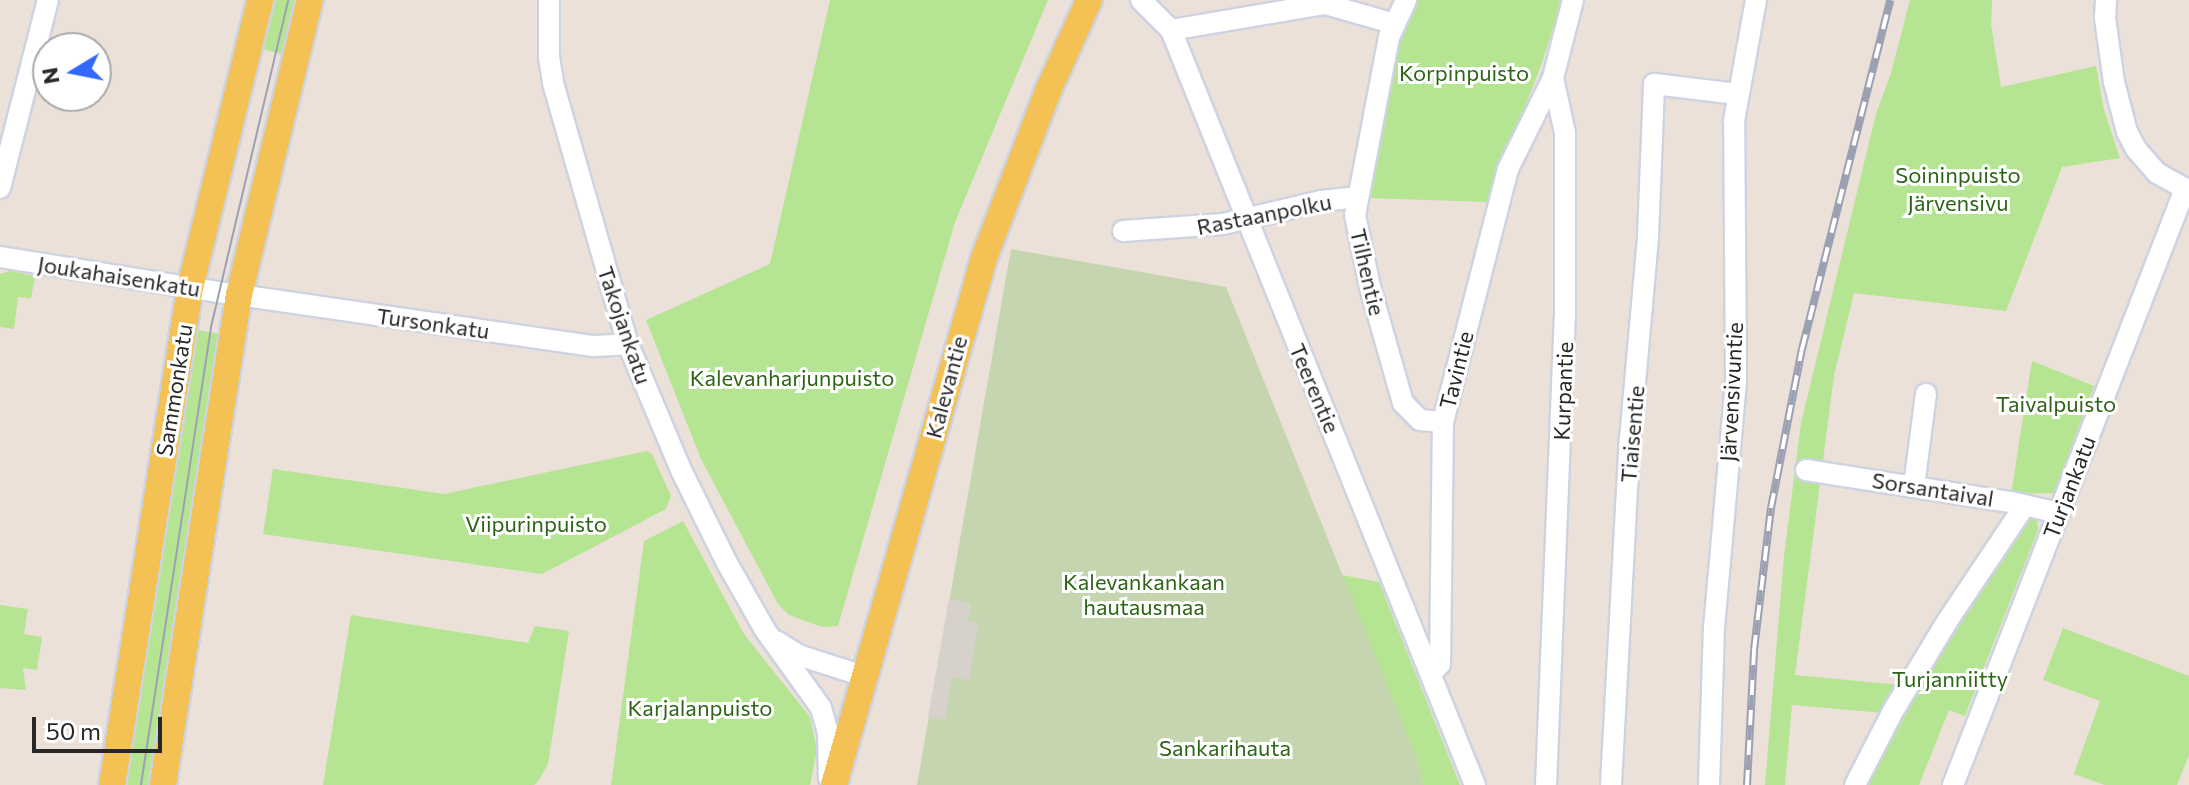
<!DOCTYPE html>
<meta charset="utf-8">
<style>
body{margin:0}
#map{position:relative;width:2189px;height:785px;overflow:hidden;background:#ebe1d8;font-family:Commissioner,sans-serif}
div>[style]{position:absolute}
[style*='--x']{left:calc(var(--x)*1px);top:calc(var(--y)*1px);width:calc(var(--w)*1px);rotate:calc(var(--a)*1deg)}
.green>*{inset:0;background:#b5e492}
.cemetery>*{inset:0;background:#c5d5af}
.plaza>*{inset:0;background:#d6d1cb}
.roads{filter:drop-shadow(2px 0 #cdd3e1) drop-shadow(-2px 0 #cdd3e1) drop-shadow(0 2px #cdd3e1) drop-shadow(0 -2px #cdd3e1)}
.minor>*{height:20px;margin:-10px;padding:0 10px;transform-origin:10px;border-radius:10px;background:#fff}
.major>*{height:26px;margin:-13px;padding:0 13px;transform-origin:13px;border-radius:13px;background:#f4c254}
.tram>*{height:2px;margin:-1px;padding:0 1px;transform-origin:1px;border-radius:1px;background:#9ba1b3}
.rail>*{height:8px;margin-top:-4px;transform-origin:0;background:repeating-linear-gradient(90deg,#fff 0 15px,#9ba1b3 0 30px);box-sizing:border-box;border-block:2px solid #9ba1b3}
span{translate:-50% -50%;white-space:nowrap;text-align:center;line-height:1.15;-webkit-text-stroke:6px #fff;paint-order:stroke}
.park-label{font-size:22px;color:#2d6517}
.street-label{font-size:22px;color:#272727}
.north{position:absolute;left:32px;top:32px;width:80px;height:80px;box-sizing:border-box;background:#fff;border:2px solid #a9a9a9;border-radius:50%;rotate:260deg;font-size:22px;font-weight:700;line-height:32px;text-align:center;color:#272727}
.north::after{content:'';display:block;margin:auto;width:28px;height:36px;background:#3168ff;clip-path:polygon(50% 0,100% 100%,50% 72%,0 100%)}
.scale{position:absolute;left:32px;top:717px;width:130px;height:36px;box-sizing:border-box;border:4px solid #272727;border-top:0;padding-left:10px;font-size:24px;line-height:28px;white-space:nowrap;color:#272727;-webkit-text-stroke:6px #fff;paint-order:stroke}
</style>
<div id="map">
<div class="green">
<i style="clip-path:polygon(266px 0,304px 0,290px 56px,255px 47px)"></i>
<i style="clip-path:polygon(830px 0,1048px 0,955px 222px,838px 626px,822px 627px,789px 615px,778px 604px,701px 459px,646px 320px,770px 264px)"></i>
<i style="clip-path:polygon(1418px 0,1562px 0,1542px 63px,1488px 202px,1367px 198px,1401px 37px)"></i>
<i style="clip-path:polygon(1910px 0,1992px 0,1991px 24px,2001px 87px,2096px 66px,2104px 110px,2120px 158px,2062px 167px,2006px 311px,1854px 293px,1834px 376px,1795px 675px,1900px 685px,1883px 713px,1792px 705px,1785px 785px,1765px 785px,1784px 556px,1801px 423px,1876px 114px,1891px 73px)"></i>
<i style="clip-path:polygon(10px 271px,35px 276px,31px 298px,18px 297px,14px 329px,0 327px,0 274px)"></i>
<i style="clip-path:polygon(192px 329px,221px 334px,156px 785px,121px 785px)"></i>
<i style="clip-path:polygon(2032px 361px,2094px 386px,2054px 493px,2011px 494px)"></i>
<i style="clip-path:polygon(647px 451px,652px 454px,671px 496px,666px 509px,542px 574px,263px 534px,273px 469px,444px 494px)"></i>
<i style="clip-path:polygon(2029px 518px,2037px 518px,2038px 530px,1965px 716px,1949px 710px,1919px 785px,1859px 785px,1897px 712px,2022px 523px)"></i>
<i style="clip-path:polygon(683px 521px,744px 634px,810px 717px,817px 750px,810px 785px,611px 785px,644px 541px)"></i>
<i style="clip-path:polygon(1342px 575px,1379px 582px,1460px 785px,1423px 785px,1418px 762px)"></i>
<i style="clip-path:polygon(0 605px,28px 609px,24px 634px,42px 637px,37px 670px,23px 668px,26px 690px,0 688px)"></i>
<i style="clip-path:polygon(351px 615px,528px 643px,535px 626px,569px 631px,548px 764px,539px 780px,534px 785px,323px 785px)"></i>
<i style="clip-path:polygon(2063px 628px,2189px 676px,2189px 755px,2177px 785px,2105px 785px,2074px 774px,2100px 701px,2043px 680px)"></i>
</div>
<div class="cemetery">
<i style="clip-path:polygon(1011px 249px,1226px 287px,1418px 762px,1423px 785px,917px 785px)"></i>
</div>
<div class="plaza">
<i style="clip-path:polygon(949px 599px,971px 604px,968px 620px,979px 623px,969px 680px,952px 677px,945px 720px,928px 717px)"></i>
</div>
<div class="roads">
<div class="minor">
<i style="--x:549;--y:0;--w:57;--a:90"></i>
<i style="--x:549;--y:57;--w:26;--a:81"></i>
<i style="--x:553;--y:83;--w:272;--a:74"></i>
<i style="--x:628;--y:344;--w:134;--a:67.2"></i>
<i style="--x:680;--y:468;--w:106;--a:63.7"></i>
<i style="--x:727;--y:563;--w:77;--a:60.4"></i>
<i style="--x:765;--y:630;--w:96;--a:54.3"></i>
<i style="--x:821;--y:708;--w:25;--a:74"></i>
<i style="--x:828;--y:732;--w:46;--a:88.8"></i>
<i style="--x:1141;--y:0;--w:42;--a:45"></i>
<i style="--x:1171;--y:30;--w:814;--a:68.07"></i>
<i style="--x:1406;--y:0;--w:41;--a:114.7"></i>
<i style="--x:1389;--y:37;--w:181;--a:100.8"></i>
<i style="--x:1355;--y:215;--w:74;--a:78.2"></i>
<i style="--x:1370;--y:287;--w:121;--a:74.1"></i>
<i style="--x:1403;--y:403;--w:24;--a:45"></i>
<i style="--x:1420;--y:420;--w:23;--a:5"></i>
<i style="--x:2106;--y:0;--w:18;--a:93"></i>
<i style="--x:2105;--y:18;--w:65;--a:82"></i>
<i style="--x:2114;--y:82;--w:52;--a:75.4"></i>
<i style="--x:2127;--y:132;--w:19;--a:62"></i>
<i style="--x:2136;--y:149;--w:32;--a:49"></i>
<i style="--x:2157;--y:173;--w:37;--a:29"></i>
<i style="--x:1171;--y:30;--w:156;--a:-9.6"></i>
<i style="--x:1325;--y:4;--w:73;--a:15.9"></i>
<i style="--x:0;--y:188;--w:194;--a:-75.7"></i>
<i style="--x:1123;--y:231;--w:100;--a:-4"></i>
<i style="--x:1223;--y:224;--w:101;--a:-13.2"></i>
<i style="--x:1321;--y:201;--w:36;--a:-6"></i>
<i style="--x:0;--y:257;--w:221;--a:9.1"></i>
<i style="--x:218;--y:292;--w:381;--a:8.2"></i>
<i style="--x:595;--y:346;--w:33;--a:-3"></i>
<i style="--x:1806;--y:470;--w:207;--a:8.9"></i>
<i style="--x:2011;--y:502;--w:49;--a:12.9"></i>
<i style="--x:1914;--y:486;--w:93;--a:-82.6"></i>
<i style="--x:776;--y:641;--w:26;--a:32"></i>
<i style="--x:798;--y:655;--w:69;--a:17.7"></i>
<i style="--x:1431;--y:673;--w:13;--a:-45"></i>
<i style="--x:1440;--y:664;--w:242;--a:-89.3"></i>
<i style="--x:1443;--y:422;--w:261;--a:-75.6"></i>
<i style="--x:1508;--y:169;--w:102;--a:-63.7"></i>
<i style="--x:1546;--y:785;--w:468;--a:-87.7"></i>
<i style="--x:1565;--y:317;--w:184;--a:-90"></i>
<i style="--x:1565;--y:133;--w:56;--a:-102.3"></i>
<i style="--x:1553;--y:78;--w:81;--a:-75.6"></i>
<i style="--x:1611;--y:785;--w:347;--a:-86.9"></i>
<i style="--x:1630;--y:439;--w:204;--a:-84.9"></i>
<i style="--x:1648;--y:236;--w:152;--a:-87.7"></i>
<i style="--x:1654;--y:84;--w:84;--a:6.9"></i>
<i style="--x:1709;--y:785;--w:157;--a:-88.2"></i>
<i style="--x:1714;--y:628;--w:248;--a:-84.9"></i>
<i style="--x:1736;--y:381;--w:260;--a:-90.4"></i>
<i style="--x:1734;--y:121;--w:123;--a:-79.7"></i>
<i style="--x:1855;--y:785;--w:83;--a:-62.8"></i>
<i style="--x:1893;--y:711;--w:106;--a:-58.9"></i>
<i style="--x:1948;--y:620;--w:138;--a:-56.2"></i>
<i style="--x:1953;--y:785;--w:640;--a:-68.73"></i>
</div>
<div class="major">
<i style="--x:112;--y:785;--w:503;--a:-81.08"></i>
<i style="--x:190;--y:288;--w:296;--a:-76.3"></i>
<i style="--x:163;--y:785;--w:496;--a:-81.2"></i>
<i style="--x:239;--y:295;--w:303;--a:-76.5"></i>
<i style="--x:834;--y:785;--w:548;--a:-74.11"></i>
<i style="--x:984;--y:258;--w:179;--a:-69"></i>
<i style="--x:1048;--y:91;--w:100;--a:-65.7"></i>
</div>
</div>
<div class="tram">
<i style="--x:141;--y:785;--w:463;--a:-81.3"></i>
<i style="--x:211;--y:327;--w:336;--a:-76.7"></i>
</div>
<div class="rail">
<i style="--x:1747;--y:785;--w:135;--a:-87"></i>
<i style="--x:1754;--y:650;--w:143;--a:-83.2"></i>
<i style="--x:1771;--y:508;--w:162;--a:-79"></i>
<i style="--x:1802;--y:349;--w:360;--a:-75.8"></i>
</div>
<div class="park-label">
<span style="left:1464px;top:73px">Korpinpuisto</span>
<span style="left:1958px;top:175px">Soininpuisto</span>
<span style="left:1958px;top:203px">Järvensivu</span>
<span style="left:792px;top:378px">Kalevanharjunpuisto</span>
<span style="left:2056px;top:404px">Taivalpuisto</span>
<span style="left:536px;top:524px">Viipurinpuisto</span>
<span style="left:1144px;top:594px">Kalevankankaan<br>hautausmaa</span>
<span style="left:1950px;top:679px">Turjanniitty</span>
<span style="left:700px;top:708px">Karjalanpuisto</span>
<span style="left:1225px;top:748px">Sankarihauta</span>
</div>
<div class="street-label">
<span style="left:1264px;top:214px;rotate:-11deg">Rastaanpolku</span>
<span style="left:1368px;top:272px;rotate:77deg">Tilhentie</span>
<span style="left:119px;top:276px;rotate:9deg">Joukahaisenkatu</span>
<span style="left:433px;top:323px;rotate:8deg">Tursonkatu</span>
<span style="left:625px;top:325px;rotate:71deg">Takojankatu</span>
<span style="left:1456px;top:370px;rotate:-76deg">Tavintie</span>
<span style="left:946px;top:387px;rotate:-75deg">Kalevantie</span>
<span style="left:1315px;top:388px;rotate:67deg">Teerentie</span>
<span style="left:174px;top:390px;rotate:-81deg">Sammonkatu</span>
<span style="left:1563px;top:391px;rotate:-88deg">Kurpantie</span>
<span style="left:1731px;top:392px;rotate:-87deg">Järvensivuntie</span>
<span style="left:1632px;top:434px;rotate:-85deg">Tiaisentie</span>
<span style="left:2069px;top:487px;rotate:-69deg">Turjankatu</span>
<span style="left:1933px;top:489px;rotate:9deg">Sorsantaival</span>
</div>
<div class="north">N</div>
<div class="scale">50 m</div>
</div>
